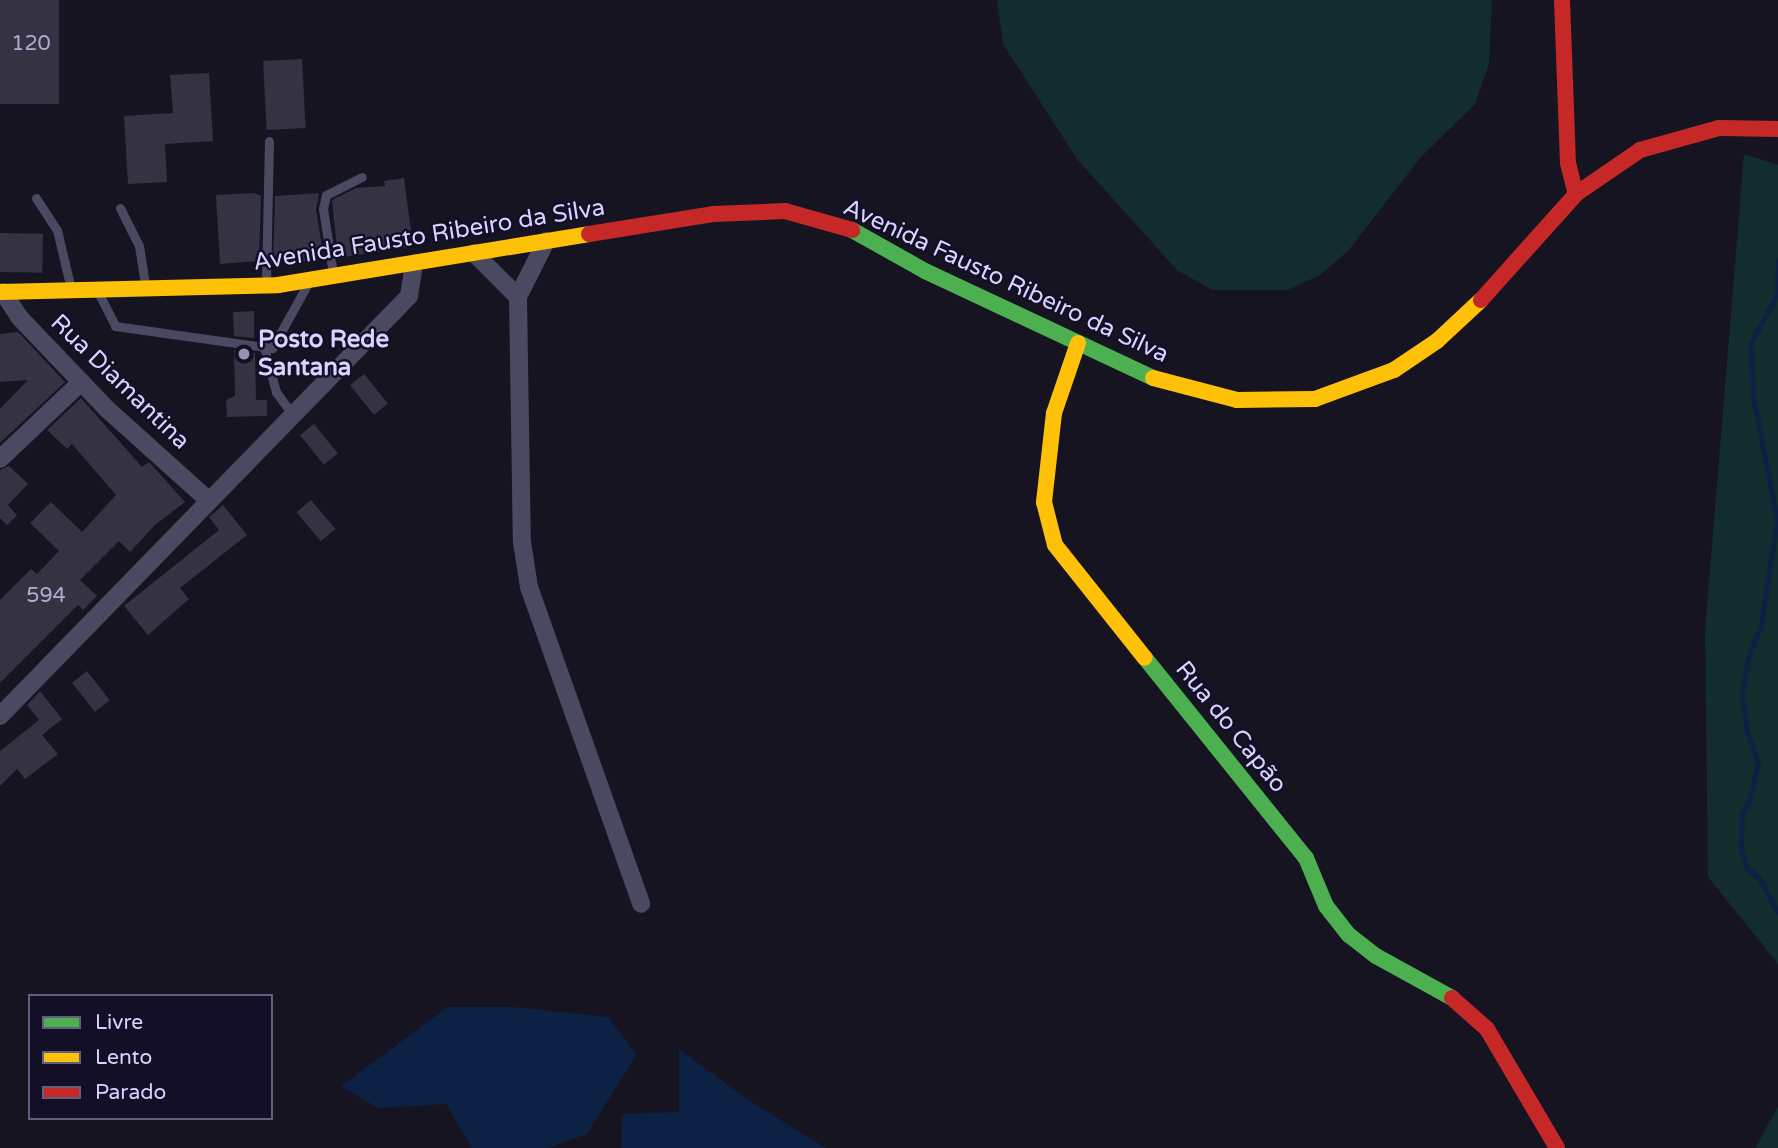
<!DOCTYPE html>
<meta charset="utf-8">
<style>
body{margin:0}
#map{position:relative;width:1778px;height:1148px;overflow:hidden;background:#161421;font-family:"Varela Round",sans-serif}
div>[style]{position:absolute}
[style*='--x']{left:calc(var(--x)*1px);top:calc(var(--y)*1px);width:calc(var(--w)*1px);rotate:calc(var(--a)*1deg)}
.green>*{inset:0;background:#132c2d}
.water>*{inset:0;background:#0d2144}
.stream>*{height:5px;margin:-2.5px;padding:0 2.5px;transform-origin:2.5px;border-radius:2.5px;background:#0d2144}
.building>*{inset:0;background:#343243;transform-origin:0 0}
.lane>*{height:9px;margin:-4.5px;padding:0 4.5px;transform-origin:4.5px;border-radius:4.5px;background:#4a4962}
.street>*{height:18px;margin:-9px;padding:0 9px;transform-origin:9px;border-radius:9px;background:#4a4962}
.fast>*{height:16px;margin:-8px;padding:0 8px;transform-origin:8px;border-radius:8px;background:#4caf50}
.slow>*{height:16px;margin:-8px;padding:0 8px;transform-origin:8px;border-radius:8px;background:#ffc107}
.jam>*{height:16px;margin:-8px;padding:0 8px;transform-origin:8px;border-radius:8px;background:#c62828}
.dots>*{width:19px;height:19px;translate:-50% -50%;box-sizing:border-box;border:4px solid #130f26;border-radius:50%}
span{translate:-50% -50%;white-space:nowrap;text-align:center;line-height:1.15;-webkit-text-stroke:5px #130f26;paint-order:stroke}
.number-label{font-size:21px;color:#b0acd0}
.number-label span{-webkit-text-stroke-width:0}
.street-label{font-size:24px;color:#d9d4ff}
.poi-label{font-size:24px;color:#d9d4ff;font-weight:700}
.left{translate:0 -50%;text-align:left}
.legend{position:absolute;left:28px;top:994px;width:245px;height:126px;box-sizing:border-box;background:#130f26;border:2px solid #625e7d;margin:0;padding:9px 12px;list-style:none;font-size:21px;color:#d9d4ff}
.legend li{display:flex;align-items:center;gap:14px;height:35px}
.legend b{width:35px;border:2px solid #625e7d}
</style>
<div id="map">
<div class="green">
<i style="clip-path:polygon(997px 0,1492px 0,1489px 64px,1475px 104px,1421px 157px,1348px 251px,1320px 275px,1288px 290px,1212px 290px,1177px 270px,1077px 159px,1003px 44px)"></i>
<i style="clip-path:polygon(1744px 154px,1778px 165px,1778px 964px,1708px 877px,1705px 631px)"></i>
<i style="clip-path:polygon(1778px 1107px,1778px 1148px,1755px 1148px)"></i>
</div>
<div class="water">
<i style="clip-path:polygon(448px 1007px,512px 1007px,608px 1017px,636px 1055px,587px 1134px,547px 1148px,472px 1148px,446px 1104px,378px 1108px,341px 1086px)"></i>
<i style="clip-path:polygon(679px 1049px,745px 1098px,826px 1148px,621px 1148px,622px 1114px,679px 1112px)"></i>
</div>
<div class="stream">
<i style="--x:1778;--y:260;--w:34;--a:92"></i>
<i style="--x:1777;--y:294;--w:55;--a:118"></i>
<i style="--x:1751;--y:343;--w:54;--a:87.9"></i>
<i style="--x:1753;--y:397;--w:124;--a:78.9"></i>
<i style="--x:1777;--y:519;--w:107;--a:98.6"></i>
<i style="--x:1761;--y:625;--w:36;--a:111"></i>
<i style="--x:1748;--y:659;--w:36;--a:100"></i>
<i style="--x:1742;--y:694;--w:35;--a:83"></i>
<i style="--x:1746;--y:729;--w:36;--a:71"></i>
<i style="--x:1758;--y:763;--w:37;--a:103"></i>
<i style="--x:1750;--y:799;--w:17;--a:118"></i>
<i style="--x:1742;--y:814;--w:35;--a:92"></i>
<i style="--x:1741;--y:849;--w:19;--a:74"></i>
<i style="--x:1746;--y:867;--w:17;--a:40"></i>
<i style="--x:1759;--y:878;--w:39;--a:61"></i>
</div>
<div class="building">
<i style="left:0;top:0;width:59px;height:104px"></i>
<i style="left:302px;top:59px;width:69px;height:39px;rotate:87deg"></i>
<i style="clip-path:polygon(209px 73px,213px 141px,165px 144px,167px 182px,128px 184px,124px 116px,173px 113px,170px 75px)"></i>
<i style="clip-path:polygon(404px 178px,413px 246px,338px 258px,332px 200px,356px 188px,385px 186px,384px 181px)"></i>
<i style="clip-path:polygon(254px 193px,261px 196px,259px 261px,220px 264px,216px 195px)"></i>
<i style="clip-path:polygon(319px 193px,316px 210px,324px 259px,283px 264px,283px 260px,273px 260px,275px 196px)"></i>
<i style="left:0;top:233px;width:43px;height:39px;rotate:1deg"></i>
<i style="clip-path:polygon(254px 311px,254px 338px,234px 336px,233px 312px)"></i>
<i style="clip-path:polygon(18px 332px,65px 382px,0 443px,0 409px,28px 380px,0 382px,0 334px)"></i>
<i style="clip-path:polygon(234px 350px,255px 353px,256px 400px,267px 400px,267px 416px,227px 417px,226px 400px,235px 396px)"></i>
<i style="left:364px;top:374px;width:38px;height:18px;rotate:51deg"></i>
<i style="clip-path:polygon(81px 398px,142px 467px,149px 462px,185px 502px,155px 525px,130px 552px,119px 541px,80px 580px,97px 596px,83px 610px,78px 605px,0 683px,0 600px,31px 569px,37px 574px,59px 551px,30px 523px,51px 502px,82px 532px,116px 495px,72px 444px,67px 449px,47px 430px)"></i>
<i style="left:314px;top:424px;width:38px;height:18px;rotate:51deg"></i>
<i style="clip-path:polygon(9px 466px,28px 484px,8px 505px,17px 515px,7px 525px,0 518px,0 470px)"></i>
<i style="left:311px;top:500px;width:38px;height:19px;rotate:50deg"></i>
<i style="clip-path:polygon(223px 505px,247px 535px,180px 588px,189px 599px,148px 635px,124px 606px,219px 530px,209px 517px)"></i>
<i style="left:87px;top:671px;width:37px;height:19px;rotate:52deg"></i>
<i style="clip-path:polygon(40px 691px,62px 719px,42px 735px,58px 754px,25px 779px,17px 769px,0 786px,0 751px,39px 720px,27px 705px)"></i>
</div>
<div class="lane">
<i style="--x:36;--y:198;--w:38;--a:57"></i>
<i style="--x:57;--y:230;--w:57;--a:76.7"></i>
<i style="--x:120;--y:208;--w:42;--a:63.4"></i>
<i style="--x:139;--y:246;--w:39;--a:81"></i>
<i style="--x:333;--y:274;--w:66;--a:-98.7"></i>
<i style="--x:323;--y:209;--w:14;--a:-78"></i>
<i style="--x:326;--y:195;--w:40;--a:-26.6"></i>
<i style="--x:266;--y:283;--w:142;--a:-88.8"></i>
<i style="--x:99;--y:294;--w:36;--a:63"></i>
<i style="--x:115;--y:326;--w:159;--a:8"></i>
<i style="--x:272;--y:348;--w:72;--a:-60.9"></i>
<i style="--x:264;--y:347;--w:47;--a:75.1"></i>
<i style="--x:276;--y:392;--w:29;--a:54"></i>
</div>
<div class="street">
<i style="--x:546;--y:241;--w:63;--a:116.6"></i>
<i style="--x:518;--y:297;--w:245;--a:89.1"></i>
<i style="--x:522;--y:542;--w:46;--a:81.2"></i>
<i style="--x:529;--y:587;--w:336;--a:70.5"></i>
<i style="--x:474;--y:253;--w:62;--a:45"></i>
<i style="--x:3;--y:292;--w:30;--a:57"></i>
<i style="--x:19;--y:317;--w:127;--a:46.3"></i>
<i style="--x:107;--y:409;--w:137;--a:42"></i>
<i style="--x:0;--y:459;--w:112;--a:-43.5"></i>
<i style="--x:0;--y:716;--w:586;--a:-45.76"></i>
<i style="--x:409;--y:296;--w:33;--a:-81"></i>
</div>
<div class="fast">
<i style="--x:852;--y:230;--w:84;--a:29.3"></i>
<i style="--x:925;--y:271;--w:252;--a:25.1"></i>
<i style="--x:1145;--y:658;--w:257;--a:51.2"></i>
<i style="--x:1306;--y:858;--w:52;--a:67.4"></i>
<i style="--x:1326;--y:906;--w:37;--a:52"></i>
<i style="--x:1349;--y:935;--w:34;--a:38"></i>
<i style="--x:1376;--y:956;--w:87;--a:28.9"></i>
</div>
<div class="slow">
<i style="--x:0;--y:292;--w:278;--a:-1.4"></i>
<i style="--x:278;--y:285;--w:315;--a:-9.3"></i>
<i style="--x:1078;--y:343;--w:74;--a:108.9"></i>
<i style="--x:1054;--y:413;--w:90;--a:96.4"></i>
<i style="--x:1044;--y:502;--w:44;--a:75.7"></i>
<i style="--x:1055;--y:545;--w:144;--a:51.5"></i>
<i style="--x:1153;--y:378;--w:87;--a:14.7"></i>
<i style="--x:1237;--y:400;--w:78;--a:-0.7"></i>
<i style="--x:1315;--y:399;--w:84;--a:-20.2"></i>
<i style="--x:1394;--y:370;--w:52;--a:-34"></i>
<i style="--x:1437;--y:341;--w:60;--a:-43"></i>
</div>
<div class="jam">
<i style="--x:1562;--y:0;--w:163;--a:87.9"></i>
<i style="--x:1568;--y:163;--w:32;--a:76"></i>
<i style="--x:589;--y:234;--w:127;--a:-9.1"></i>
<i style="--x:714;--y:214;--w:71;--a:-2.4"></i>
<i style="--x:785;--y:211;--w:70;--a:15.8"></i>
<i style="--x:1481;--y:300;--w:142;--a:-48.1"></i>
<i style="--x:1576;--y:194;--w:78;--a:-34.5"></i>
<i style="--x:1640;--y:150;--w:82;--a:-15.6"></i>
<i style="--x:1719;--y:128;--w:59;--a:1"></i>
<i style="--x:1452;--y:998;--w:47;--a:41.5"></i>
<i style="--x:1487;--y:1029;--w:138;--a:59.5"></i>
</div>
<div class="dots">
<i style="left:244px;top:354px;background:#9591b1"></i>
</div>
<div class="number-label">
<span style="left:31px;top:44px">120</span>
<span style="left:46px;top:596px">594</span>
</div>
<div class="street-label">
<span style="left:429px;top:235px;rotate:-9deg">Avenida Fausto Ribeiro da Silva</span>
<span style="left:1006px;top:281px;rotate:25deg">Avenida Fausto Ribeiro da Silva</span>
<span style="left:120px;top:382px;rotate:44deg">Rua Diamantina</span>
<span style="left:1231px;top:727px;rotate:51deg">Rua do Capão</span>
</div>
<div class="poi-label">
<span class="left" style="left:258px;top:354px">Posto Rede<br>Santana</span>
</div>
<ul class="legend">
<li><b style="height:9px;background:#4caf50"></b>Livre</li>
<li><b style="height:9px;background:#ffc107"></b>Lento</li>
<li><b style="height:9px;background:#c62828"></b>Parado</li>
</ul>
</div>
